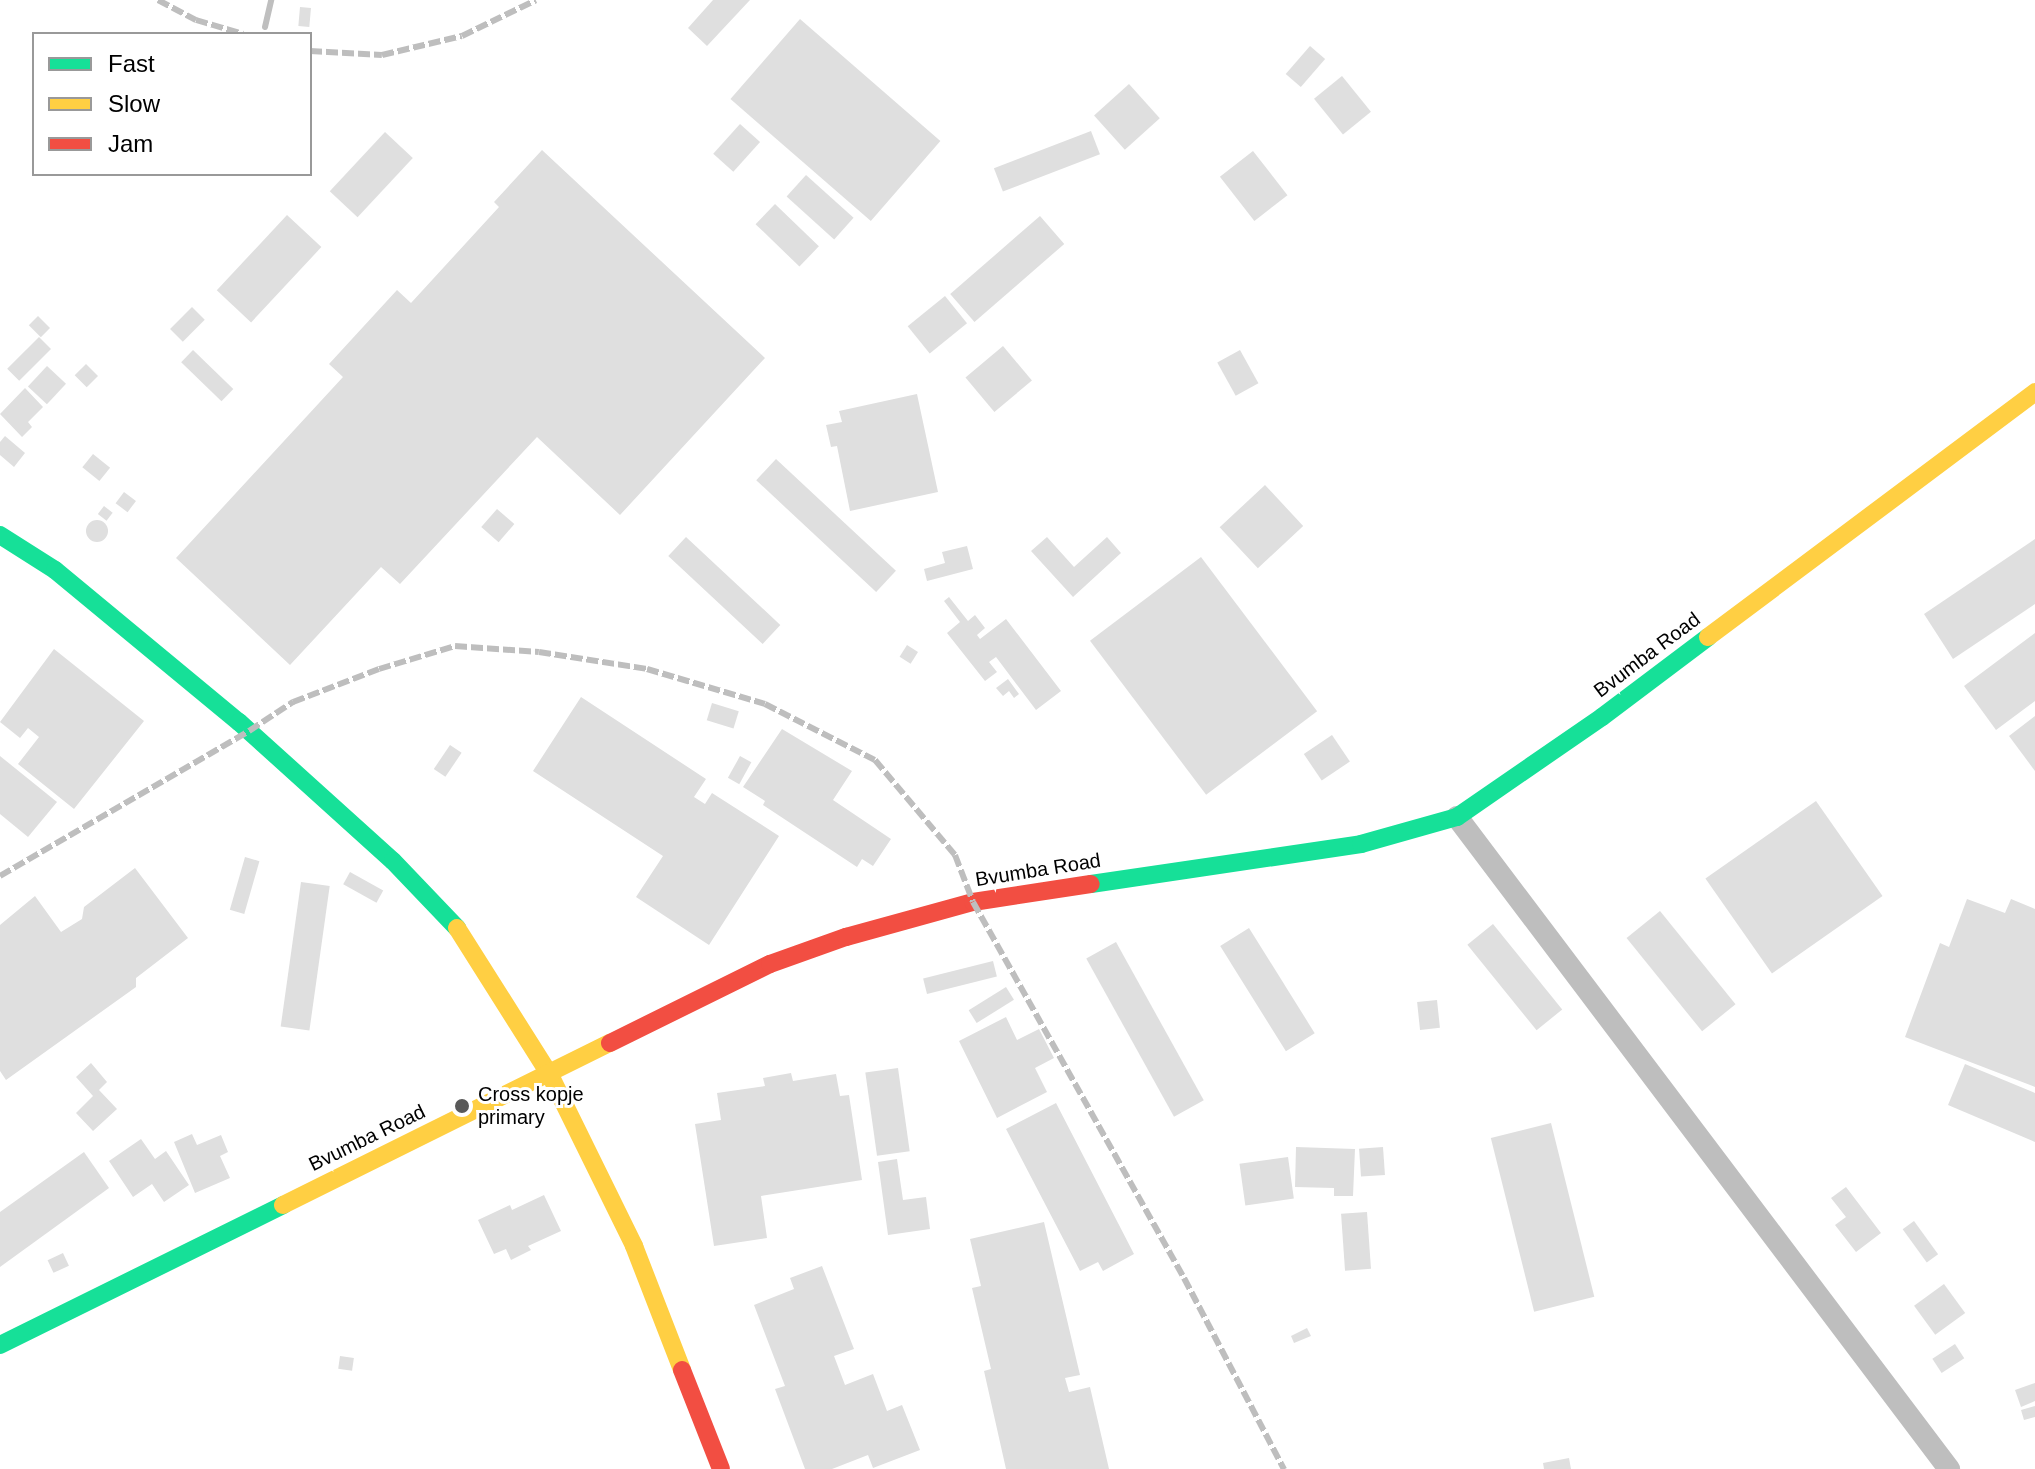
<!DOCTYPE html>
<style>
body{margin:0}
#map{position:relative;width:2035px;height:1469px;overflow:hidden;background:#fff;font-family:Helvetica,sans-serif}
div>[style]{position:absolute}
[style*='--x']{left:calc(var(--x)*1px);top:calc(var(--y)*1px);width:calc(var(--w)*1px);rotate:calc(var(--a)*1deg)}
.stream>*{height:6px;margin:-3px;padding:0 3px;transform-origin:3px;border-radius:3px;background:#bfbfbf}
.building>*{inset:0;background:#dfdfdf;transform-origin:0 0}
.round{border-radius:50%}
.street>*{height:22px;margin:-11px;padding:0 11px;transform-origin:11px;border-radius:11px;background:#bebebe}
.fast>*{height:18px;margin:-9px;padding:0 9px;transform-origin:9px;border-radius:9px;background:#16e098}
.slow>*{height:18px;margin:-9px;padding:0 9px;transform-origin:9px;border-radius:9px;background:#ffcf43}
.jam>*{height:18px;margin:-9px;padding:0 9px;transform-origin:9px;border-radius:9px;background:#f24e42}
.rail>*{height:6px;margin-top:-3px;transform-origin:0;background:repeating-linear-gradient(90deg,#bebebe 0 12px,transparent 0 16px)}
.dots>*{width:22px;height:22px;translate:-50% -50%;box-sizing:border-box;border:4px solid #fff;border-radius:50%}
span{translate:-50% -50%;white-space:nowrap;text-align:center;line-height:1.15;-webkit-text-stroke:6px #fff;paint-order:stroke}
.street-label{font-size:20px;color:#000}
.poi-label{font-size:20px;color:#000}
.left{translate:0 -50%;text-align:left}
.legend{position:absolute;left:32px;top:32px;width:280px;height:144px;box-sizing:border-box;background:#fff;border:2px solid #999;margin:0;padding:10px 14px;list-style:none;font-size:24px;color:#000}
.legend li{display:flex;align-items:center;gap:16px;height:40px}
.legend b{width:40px;border:2px solid #999}
</style>
<div id="map">
<div class="stream">
<i style="--x:265;--y:27;--w:28;--a:-77"></i>
</div>
<div class="building">
<i style="clip-path:polygon(713px 0,750px 0,707px 46px,688px 28px)"></i>
<i style="left:300px;top:7px;width:11px;height:19px;rotate:5deg"></i>
<i style="left:800px;top:19px;width:186px;height:106px;rotate:41deg"></i>
<i style="left:1310px;top:46px;width:20px;height:37px;rotate:41deg"></i>
<i style="left:1342px;top:76px;width:46px;height:36px;rotate:51deg"></i>
<i style="left:1129px;top:84px;width:46px;height:47px;rotate:48deg"></i>
<i style="left:740px;top:124px;width:27px;height:40px;rotate:42deg"></i>
<i style="left:1091px;top:131px;width:25px;height:104px;rotate:69deg"></i>
<i style="left:385px;top:132px;width:38px;height:81px;rotate:43deg"></i>
<i style="clip-path:polygon(542px 150px,765px 358px,620px 515px,537px 437px,400px 584px,381px 567px,290px 665px,176px 558px,343px 377px,329px 364px,397px 290px,411px 303px,499px 207px,494px 202px)"></i>
<i style="left:1253px;top:151px;width:56px;height:42px;rotate:52deg"></i>
<i style="left:806px;top:175px;width:64px;height:29px;rotate:42deg"></i>
<i style="left:775px;top:204px;width:61px;height:28px;rotate:44deg"></i>
<i style="left:287px;top:215px;width:47px;height:103px;rotate:43deg"></i>
<i style="left:1040px;top:216px;width:37px;height:119px;rotate:49deg"></i>
<i style="left:945px;top:296px;width:35px;height:48px;rotate:51deg"></i>
<i style="left:192px;top:307px;width:18px;height:31px;rotate:45deg"></i>
<i style="left:38px;top:316px;width:17px;height:13px;rotate:45deg"></i>
<i style="left:39px;top:337px;width:17px;height:45px;rotate:45deg"></i>
<i style="left:1003px;top:346px;width:45px;height:49px;rotate:50deg"></i>
<i style="left:193px;top:350px;width:56px;height:17px;rotate:44deg"></i>
<i style="left:1240px;top:350px;width:38px;height:26px;rotate:61deg"></i>
<i style="left:86px;top:364px;width:17px;height:16px;rotate:45deg"></i>
<i style="left:47px;top:366px;width:26px;height:28px;rotate:43deg"></i>
<i style="clip-path:polygon(25px 388px,43px 407px,28px 422px,32px 427px,22px 437px,0 414px)"></i>
<i style="clip-path:polygon(917px 394px,938px 492px,850px 511px,837px 446px,831px 447px,826px 425px,842px 422px,839px 411px)"></i>
<i style="clip-path:polygon(5px 436px,25px 453px,14px 467px,0 455px,0 442px)"></i>
<i style="left:93px;top:454px;width:22px;height:17px;rotate:39deg"></i>
<i style="left:776px;top:459px;width:164px;height:29px;rotate:43deg"></i>
<i style="left:1265px;top:485px;width:56px;height:62px;rotate:47deg"></i>
<i style="left:124px;top:492px;width:15px;height:14px;rotate:37deg"></i>
<i style="left:104px;top:506px;width:11px;height:10px;rotate:38deg"></i>
<i style="left:497px;top:509px;width:23px;height:24px;rotate:41deg"></i>
<i class="round" style="left:86px;top:520px;width:22px;height:22px"></i>
<i style="left:686px;top:537px;width:129px;height:26px;rotate:43deg"></i>
<i style="clip-path:polygon(1047px 537px,1074px 567px,1107px 537px,1121px 553px,1073px 597px,1031px 551px)"></i>
<i style="clip-path:polygon(2035px 539px,2035px 604px,1953px 659px,1924px 614px)"></i>
<i style="clip-path:polygon(967px 546px,973px 569px,927px 581px,924px 569px,945px 563px,942px 552px)"></i>
<i style="left:1201px;top:557px;width:193px;height:139px;rotate:53deg"></i>
<i style="clip-path:polygon(949px 597px,968px 621px,975px 615px,985px 628px,977px 635px,980px 639px,1006px 619px,1061px 691px,1036px 710px,996px 657px,989px 662px,997px 672px,985px 681px,947px 633px,960px 622px,944px 601px)"></i>
<i style="clip-path:polygon(2035px 633px,2035px 701px,1996px 730px,1964px 686px)"></i>
<i style="left:907px;top:645px;width:13px;height:14px;rotate:32deg"></i>
<i style="clip-path:polygon(54px 649px,144px 721px,74px 809px,18px 764px,39px 737px,28px 728px,20px 738px,0 722px)"></i>
<i style="clip-path:polygon(1008px 679px,1019px 694px,1014px 698px,1009px 691px,1003px 696px,996px 688px)"></i>
<i style="clip-path:polygon(581px 697px,706px 779px,694px 797px,705px 804px,712px 793px,779px 836px,709px 945px,636px 897px,663px 856px,533px 771px)"></i>
<i style="left:712px;top:703px;width:28px;height:18px;rotate:17deg"></i>
<i style="clip-path:polygon(2035px 716px,2035px 771px,2009px 736px)"></i>
<i style="clip-path:polygon(782px 729px,852px 771px,833px 800px,891px 839px,873px 866px,862px 859px,857px 867px,763px 805px,765px 801px,743px 787px)"></i>
<i style="left:1332px;top:735px;width:32px;height:34px;rotate:56deg"></i>
<i style="left:450px;top:745px;width:14px;height:29px;rotate:34deg"></i>
<i style="clip-path:polygon(0 756px,57px 802px,28px 837px,0 814px)"></i>
<i style="left:740px;top:756px;width:13px;height:25px;rotate:29deg"></i>
<i style="left:1816px;top:801px;width:116px;height:135px;rotate:55deg"></i>
<i style="left:245px;top:857px;width:15px;height:55px;rotate:16deg"></i>
<i style="clip-path:polygon(135px 868px,188px 938px,136px 978px,136px 987px,6px 1080px,0 1071px,0 925px,35px 896px,61px 932px,82px 919px,84px 907px)"></i>
<i style="left:350px;top:872px;width:38px;height:14px;rotate:29deg"></i>
<i style="left:301px;top:882px;width:29px;height:146px;rotate:8deg"></i>
<i style="clip-path:polygon(1967px 899px,2005px 913px,2011px 899px,2035px 909px,2035px 1087px,1905px 1037px,1940px 943px,1949px 947px)"></i>
<i style="left:1660px;top:911px;width:120px;height:43px;rotate:51deg"></i>
<i style="left:1493px;top:924px;width:110px;height:33px;rotate:51deg"></i>
<i style="left:1249px;top:928px;width:124px;height:34px;rotate:58deg"></i>
<i style="left:1116px;top:942px;width:181px;height:34px;rotate:61deg"></i>
<i style="left:993px;top:961px;width:16px;height:72px;rotate:76deg"></i>
<i style="left:1006px;top:987px;width:15px;height:44px;rotate:58deg"></i>
<i style="left:1437px;top:1000px;width:28px;height:20px;rotate:84deg"></i>
<i style="clip-path:polygon(1006px 1017px,1017px 1040px,1039px 1029px,1054px 1058px,1035px 1068px,1047px 1092px,997px 1118px,959px 1041px)"></i>
<i style="clip-path:polygon(91px 1063px,107px 1082px,99px 1090px,117px 1109px,93px 1131px,76px 1113px,93px 1096px,76px 1077px)"></i>
<i style="clip-path:polygon(1965px 1064px,2035px 1093px,2035px 1142px,1948px 1105px)"></i>
<i style="left:898px;top:1068px;width:84px;height:33px;rotate:82deg"></i>
<i style="clip-path:polygon(791px 1073px,793px 1081px,836px 1074px,840px 1096px,849px 1095px,862px 1180px,761px 1196px,767px 1238px,714px 1246px,695px 1124px,721px 1120px,717px 1093px,765px 1086px,763px 1078px)"></i>
<i style="clip-path:polygon(1056px 1103px,1134px 1254px,1103px 1271px,1098px 1262px,1080px 1271px,1006px 1129px)"></i>
<i style="left:1551px;top:1123px;width:179px;height:62px;rotate:76deg"></i>
<i style="clip-path:polygon(192px 1134px,197px 1145px,221px 1135px,228px 1152px,220px 1156px,230px 1178px,195px 1193px,174px 1142px)"></i>
<i style="clip-path:polygon(141px 1139px,155px 1159px,166px 1151px,189px 1185px,164px 1202px,152px 1184px,133px 1197px,109px 1161px)"></i>
<i style="clip-path:polygon(1296px 1147px,1355px 1149px,1353px 1196px,1334px 1196px,1334px 1188px,1295px 1187px)"></i>
<i style="left:1383px;top:1147px;width:28px;height:24px;rotate:86deg"></i>
<i style="clip-path:polygon(84px 1152px,109px 1188px,0 1267px,0 1212px)"></i>
<i style="left:1288px;top:1157px;width:42px;height:49px;rotate:82deg"></i>
<i style="clip-path:polygon(897px 1159px,903px 1200px,926px 1197px,930px 1229px,888px 1235px,878px 1162px)"></i>
<i style="clip-path:polygon(1846px 1187px,1881px 1233px,1856px 1252px,1835px 1225px,1846px 1217px,1831px 1198px)"></i>
<i style="clip-path:polygon(544px 1195px,561px 1231px,528px 1246px,531px 1250px,511px 1260px,506px 1249px,494px 1254px,478px 1220px,510px 1205px,512px 1210px)"></i>
<i style="left:1367px;top:1212px;width:57px;height:26px;rotate:86deg"></i>
<i style="left:1914px;top:1221px;width:41px;height:14px;rotate:54deg"></i>
<i style="clip-path:polygon(1044px 1222px,1080px 1375px,1065px 1378px,1069px 1392px,1090px 1387px,1109px 1469px,1006px 1469px,984px 1371px,991px 1369px,972px 1288px,981px 1286px,970px 1239px)"></i>
<i style="left:63px;top:1253px;width:14px;height:17px;rotate:65deg"></i>
<i style="clip-path:polygon(822px 1266px,854px 1349px,834px 1356px,845px 1385px,873px 1374px,887px 1411px,902px 1405px,920px 1450px,873px 1468px,868px 1455px,832px 1469px,805px 1469px,775px 1389px,785px 1386px,754px 1305px,794px 1289px,790px 1278px)"></i>
<i style="left:1944px;top:1284px;width:36px;height:37px;rotate:54deg"></i>
<i style="clip-path:polygon(1307px 1328px,1311px 1336px,1294px 1343px,1291px 1336px)"></i>
<i style="left:1955px;top:1344px;width:17px;height:27px;rotate:57deg"></i>
<i style="left:340px;top:1356px;width:14px;height:13px;rotate:8deg"></i>
<i style="clip-path:polygon(2035px 1383px,2035px 1401px,2021px 1407px,2015px 1390px)"></i>
<i style="clip-path:polygon(2035px 1406px,2035px 1417px,2024px 1420px,2021px 1410px)"></i>
<i style="clip-path:polygon(1569px 1458px,1571px 1469px,1544px 1469px,1543px 1463px)"></i>
</div>
<div class="street">
<i style="--x:1457;--y:817;--w:817;--a:52.96"></i>
</div>
<div class="fast">
<i style="--x:0;--y:535;--w:65;--a:32.5"></i>
<i style="--x:55;--y:570;--w:239;--a:39.6"></i>
<i style="--x:239;--y:722;--w:207;--a:42.1"></i>
<i style="--x:393;--y:861;--w:93;--a:46.3"></i>
<i style="--x:1091;--y:884;--w:273;--a:-8.4"></i>
<i style="--x:1361;--y:844;--w:100;--a:-15.7"></i>
<i style="--x:1457;--y:817;--w:176;--a:-34.6"></i>
<i style="--x:1602;--y:717;--w:133;--a:-37"></i>
<i style="--x:0;--y:1345;--w:316;--a:-26.3"></i>
</div>
<div class="slow">
<i style="--x:1708;--y:637;--w:409;--a:-36.8"></i>
<i style="--x:457;--y:928;--w:174;--a:57.7"></i>
<i style="--x:550;--y:1075;--w:191;--a:63.8"></i>
<i style="--x:634;--y:1246;--w:133;--a:68.8"></i>
<i style="--x:283;--y:1205;--w:365;--a:-26.4"></i>
</div>
<div class="jam">
<i style="--x:610;--y:1043;--w:178;--a:-26.3"></i>
<i style="--x:770;--y:964;--w:81;--a:-19.6"></i>
<i style="--x:846;--y:937;--w:132;--a:-15.4"></i>
<i style="--x:973;--y:902;--w:119;--a:-8.7"></i>
<i style="--x:682;--y:1370;--w:106;--a:68.5"></i>
</div>
<div class="rail">
<i style="--x:158;--y:0;--w:43;--a:27.8"></i>
<i style="--x:196;--y:20;--w:49;--a:16.6"></i>
<i style="--x:310;--y:51;--w:72;--a:3.2"></i>
<i style="--x:382;--y:55;--w:82;--a:-13.4"></i>
<i style="--x:462;--y:36;--w:82;--a:-25.9"></i>
<i style="--x:0;--y:876;--w:288;--a:-30.2"></i>
<i style="--x:249;--y:731;--w:53;--a:-33.4"></i>
<i style="--x:293;--y:702;--w:92;--a:-21"></i>
<i style="--x:379;--y:669;--w:79;--a:-16.8"></i>
<i style="--x:455;--y:646;--w:84;--a:4.1"></i>
<i style="--x:539;--y:652;--w:109;--a:8.9"></i>
<i style="--x:647;--y:669;--w:123;--a:16.5"></i>
<i style="--x:765;--y:704;--w:123;--a:27"></i>
<i style="--x:875;--y:760;--w:124;--a:49.9"></i>
<i style="--x:955;--y:855;--w:50;--a:69"></i>
<i style="--x:973;--y:902;--w:431;--a:60.7"></i>
<i style="--x:1184;--y:1278;--w:216;--a:62.4"></i>
</div>
<div class="dots">
<i style="left:462px;top:1106px;background:#595959"></i>
</div>
<div class="street-label">
<span style="left:1647px;top:655px;rotate:-37deg">Bvumba Road</span>
<span style="left:1038px;top:870px;rotate:-9deg">Bvumba Road</span>
<span style="left:367px;top:1138px;rotate:-26deg">Bvumba Road</span>
</div>
<div class="poi-label">
<span class="left" style="left:478px;top:1106px">Cross kopje<br>primary</span>
</div>
<ul class="legend">
<li><b style="height:10px;background:#16e098"></b>Fast</li>
<li><b style="height:10px;background:#ffcf43"></b>Slow</li>
<li><b style="height:10px;background:#f24e42"></b>Jam</li>
</ul>
</div>
